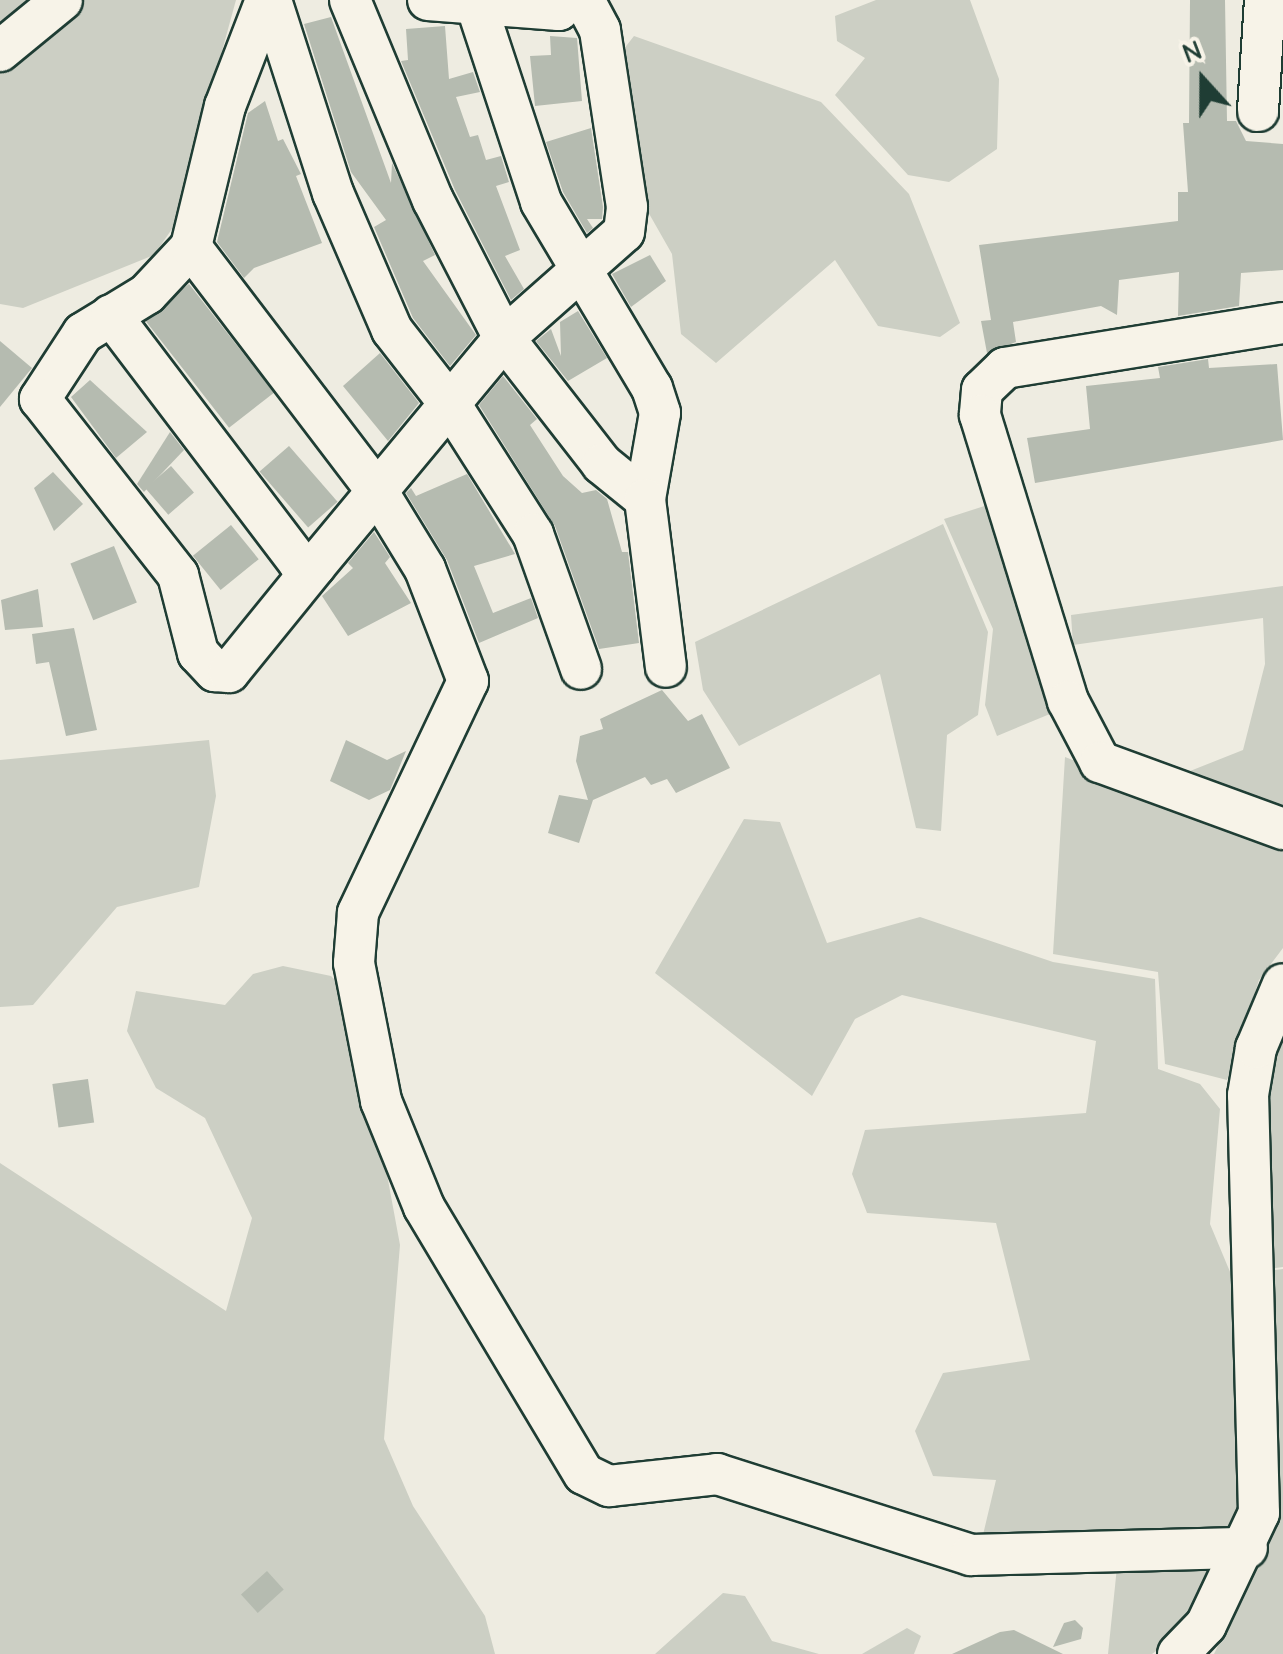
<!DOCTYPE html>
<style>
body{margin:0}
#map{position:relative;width:1283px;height:1654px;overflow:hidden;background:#eeece1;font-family:"Comic Neue",sans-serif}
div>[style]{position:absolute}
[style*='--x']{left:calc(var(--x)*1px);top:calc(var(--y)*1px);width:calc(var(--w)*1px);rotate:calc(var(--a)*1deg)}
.green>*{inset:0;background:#cccfc4}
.building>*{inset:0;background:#b5bbb0;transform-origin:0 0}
.roads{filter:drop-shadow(2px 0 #1f3d34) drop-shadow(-2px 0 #1f3d34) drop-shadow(0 2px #1f3d34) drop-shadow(0 -2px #1f3d34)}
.minor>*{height:40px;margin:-20px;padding:0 20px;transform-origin:20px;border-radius:20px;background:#f7f3e8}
span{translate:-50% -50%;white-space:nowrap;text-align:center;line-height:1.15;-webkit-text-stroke:9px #f7f3e8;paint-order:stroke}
.north{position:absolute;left:1153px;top:30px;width:100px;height:100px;-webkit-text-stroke:8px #f7f3e8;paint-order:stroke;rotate:339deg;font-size:28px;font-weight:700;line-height:40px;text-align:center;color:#1f3d34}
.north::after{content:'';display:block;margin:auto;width:35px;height:45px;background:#1f3d34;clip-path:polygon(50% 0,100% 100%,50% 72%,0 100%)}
</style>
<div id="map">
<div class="green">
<i style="clip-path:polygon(0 0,236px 0,174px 226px,154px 255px,23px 308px,0 304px)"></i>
<i style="clip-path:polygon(876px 0,970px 0,999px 79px,997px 149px,949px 182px,908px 175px,835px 95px,865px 58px,837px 41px,835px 16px)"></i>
<i style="clip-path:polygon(634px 36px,821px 102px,909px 194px,960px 323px,940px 337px,878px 326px,835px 260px,716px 363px,681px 334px,672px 254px,639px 196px,616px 59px)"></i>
<i style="clip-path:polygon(1000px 501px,1062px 709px,997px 736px,985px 705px,993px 629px,944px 519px)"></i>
<i style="clip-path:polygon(943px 524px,988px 632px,978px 715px,947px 735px,941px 831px,916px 828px,880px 674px,739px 746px,703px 690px,695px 642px)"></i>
<i style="clip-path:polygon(1283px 586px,1283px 813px,1180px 775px,1243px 750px,1265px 664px,1263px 618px,1073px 645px,1071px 615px)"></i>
<i style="clip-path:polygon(209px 740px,216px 796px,199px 887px,117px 907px,33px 1005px,0 1007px,0 760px)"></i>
<i style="clip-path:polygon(1065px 757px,1283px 842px,1283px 948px,1259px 980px,1227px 1080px,1165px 1064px,1158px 972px,1053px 954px)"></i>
<i style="clip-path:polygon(744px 819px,780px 822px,827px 943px,920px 917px,1053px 962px,1155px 979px,1158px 1069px,1200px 1084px,1220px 1109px,1210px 1224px,1233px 1279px,1242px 1520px,1180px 1633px,1152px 1654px,1108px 1654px,1120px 1538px,982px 1539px,996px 1480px,933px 1476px,915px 1431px,943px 1373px,1030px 1360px,996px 1223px,867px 1213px,852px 1174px,865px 1130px,1086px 1113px,1096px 1041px,902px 995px,855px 1019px,812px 1096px,655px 973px)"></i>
<i style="clip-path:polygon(283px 966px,331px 976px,355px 1001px,400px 1245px,384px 1439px,413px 1506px,485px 1616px,495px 1654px,0 1654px,0 1163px,226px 1311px,252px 1218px,205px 1118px,156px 1088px,127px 1031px,136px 991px,225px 1005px,253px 974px)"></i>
<i style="clip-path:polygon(1283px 1033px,1283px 1267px,1267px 1269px,1265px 1090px)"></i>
<i style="clip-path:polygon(1283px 1269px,1283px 1654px,1214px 1654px,1279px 1519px,1269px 1271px)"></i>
<i style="clip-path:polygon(723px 1593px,745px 1596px,772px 1641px,819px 1654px,655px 1654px)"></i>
<i style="clip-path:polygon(907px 1628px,921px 1636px,914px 1654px,862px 1654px)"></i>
</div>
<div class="building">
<i style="clip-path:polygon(1190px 0,1225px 0,1227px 121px,1236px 121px,1246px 141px,1283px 144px,1283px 270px,1241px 273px,1239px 306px,1178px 316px,1179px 272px,1119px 280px,1117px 315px,1101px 306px,1013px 322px,1016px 342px,987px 353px,981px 321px,991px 320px,979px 245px,1178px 221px,1178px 192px,1188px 192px,1183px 123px,1189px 123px)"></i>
<i style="clip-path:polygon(331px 17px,391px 183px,392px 163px,435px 255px,423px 261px,476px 335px,450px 366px,413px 318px,374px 227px,386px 220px,351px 172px,304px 24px)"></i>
<i style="clip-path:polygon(445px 26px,449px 79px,473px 72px,480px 92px,456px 97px,470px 137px,478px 135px,486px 160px,501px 156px,509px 182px,496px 186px,520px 250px,505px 256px,524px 289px,511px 300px,455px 190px,401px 61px,408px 60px,406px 29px)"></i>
<i style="clip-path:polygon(550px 36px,577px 38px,582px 101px,535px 106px,530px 56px,551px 55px)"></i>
<i style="clip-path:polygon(265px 101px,278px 141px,283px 139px,301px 174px,296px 176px,322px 243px,254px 268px,244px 278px,217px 242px,248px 113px)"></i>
<i style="clip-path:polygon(591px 128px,603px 207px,602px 219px,587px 219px,593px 228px,587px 233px,563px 192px,546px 142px)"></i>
<i style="clip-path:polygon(650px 255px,666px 281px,631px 307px,612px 274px)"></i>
<i style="left:189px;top:284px;width:138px;height:57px;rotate:52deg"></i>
<i style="clip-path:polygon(578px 311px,607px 358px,568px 381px,536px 341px,551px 329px,561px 356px,560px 322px)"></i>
<i style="clip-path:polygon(0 341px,32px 368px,0 407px)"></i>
<i style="clip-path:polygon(380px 353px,419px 403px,388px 441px,343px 386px)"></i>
<i style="clip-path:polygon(1208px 359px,1209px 368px,1277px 364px,1283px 440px,1035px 483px,1027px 438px,1090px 429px,1086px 386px,1160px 378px,1158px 367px)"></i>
<i style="clip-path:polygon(503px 376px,537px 419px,530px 425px,563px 476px,582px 493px,596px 490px,607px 499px,622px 552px,628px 552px,639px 643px,599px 649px,555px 526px,479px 405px)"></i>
<i style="clip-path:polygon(90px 380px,147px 432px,116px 458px,71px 397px)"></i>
<i style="clip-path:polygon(170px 432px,184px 450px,144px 492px,137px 484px)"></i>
<i style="left:289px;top:446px;width:74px;height:39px;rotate:49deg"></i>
<i style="left:171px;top:466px;width:35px;height:34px;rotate:49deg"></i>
<i style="clip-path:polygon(53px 472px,83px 504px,54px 531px,34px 488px)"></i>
<i style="clip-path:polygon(467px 474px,515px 554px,474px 566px,493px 613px,531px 598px,538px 618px,479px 643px,447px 560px,406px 493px,411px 488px,416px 496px)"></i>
<i style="left:231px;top:525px;width:44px;height:49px;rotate:51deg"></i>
<i style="clip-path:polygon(374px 532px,390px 557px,385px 563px,411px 603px,348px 636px,322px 596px,353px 568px,348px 563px)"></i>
<i style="left:114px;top:546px;width:61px;height:47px;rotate:68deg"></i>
<i style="clip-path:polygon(38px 589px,43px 627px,5px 630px,1px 600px)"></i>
<i style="clip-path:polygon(74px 628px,97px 730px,66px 736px,49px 662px,36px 664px,32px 634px)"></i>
<i style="clip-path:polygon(662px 690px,688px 721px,702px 714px,730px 768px,676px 793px,667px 779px,651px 785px,645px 777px,593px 800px,579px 843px,548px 833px,559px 795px,588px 800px,576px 761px,580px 736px,603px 729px,600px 719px)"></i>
<i style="clip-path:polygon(346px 740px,387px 760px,406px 751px,390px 790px,369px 800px,330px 781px)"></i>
<i style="left:88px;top:1079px;width:44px;height:36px;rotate:82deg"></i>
<i style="left:267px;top:1571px;width:25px;height:35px;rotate:48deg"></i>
<i style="clip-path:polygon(1075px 1620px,1083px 1628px,1081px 1639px,1053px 1647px,1064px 1623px)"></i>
<i style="clip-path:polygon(1014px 1630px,1063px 1654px,952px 1654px,1000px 1632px)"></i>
</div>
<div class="roads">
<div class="minor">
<i style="--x:266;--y:0;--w:114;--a:111.1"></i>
<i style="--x:225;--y:106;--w:145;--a:103.6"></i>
<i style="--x:191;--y:247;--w:64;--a:133.1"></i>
<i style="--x:147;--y:294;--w:75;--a:148.6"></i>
<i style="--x:83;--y:333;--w:79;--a:123.1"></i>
<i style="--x:40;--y:399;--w:224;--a:51.9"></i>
<i style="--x:178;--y:575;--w:81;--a:75.6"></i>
<i style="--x:198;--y:653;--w:25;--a:47"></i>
<i style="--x:215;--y:671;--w:14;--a:4"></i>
<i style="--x:229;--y:672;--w:136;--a:-50.9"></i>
<i style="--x:271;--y:0;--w:203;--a:72.2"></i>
<i style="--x:333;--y:193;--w:149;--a:66.7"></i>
<i style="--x:392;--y:330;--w:98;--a:52.1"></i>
<i style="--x:452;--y:407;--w:151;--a:57.5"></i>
<i style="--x:533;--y:534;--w:143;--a:70.4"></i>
<i style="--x:350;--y:0;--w:217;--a:67.5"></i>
<i style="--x:433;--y:200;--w:155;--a:62.8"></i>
<i style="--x:504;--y:338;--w:160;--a:52.1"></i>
<i style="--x:602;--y:464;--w:55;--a:39.1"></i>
<i style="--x:428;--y:0;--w:131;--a:4.4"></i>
<i style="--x:559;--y:10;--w:13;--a:-51"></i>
<i style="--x:476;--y:4;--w:208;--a:71.8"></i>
<i style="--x:541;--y:202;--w:217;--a:59.2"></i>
<i style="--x:652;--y:388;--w:26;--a:72"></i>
<i style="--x:660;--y:413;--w:87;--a:99.9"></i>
<i style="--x:645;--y:499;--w:169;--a:82.9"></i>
<i style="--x:0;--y:51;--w:80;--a:-39.4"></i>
<i style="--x:1258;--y:111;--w:111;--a:-86.4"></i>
<i style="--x:191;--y:247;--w:310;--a:52.7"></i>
<i style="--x:379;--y:494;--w:88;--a:58.5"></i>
<i style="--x:425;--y:569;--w:120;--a:69"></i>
<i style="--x:468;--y:681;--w:257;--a:115.4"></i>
<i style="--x:358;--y:913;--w:50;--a:94.6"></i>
<i style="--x:354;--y:963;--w:141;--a:78.9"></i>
<i style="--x:381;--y:1101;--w:114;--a:67.9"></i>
<i style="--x:424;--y:1207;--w:311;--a:59.1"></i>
<i style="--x:584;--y:1474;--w:28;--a:26"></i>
<i style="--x:609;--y:1486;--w:109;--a:-6.3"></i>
<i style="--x:717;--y:1474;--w:267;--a:17.7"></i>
<i style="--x:971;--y:1555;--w:276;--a:-1.5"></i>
<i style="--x:111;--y:315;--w:311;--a:52.8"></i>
<i style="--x:299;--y:563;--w:16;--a:11"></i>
<i style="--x:315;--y:566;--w:296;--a:-50.3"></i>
<i style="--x:504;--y:338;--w:160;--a:-41.5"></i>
<i style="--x:624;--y:232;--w:25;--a:-83"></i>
<i style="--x:627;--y:207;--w:179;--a:-98.7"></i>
<i style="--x:600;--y:30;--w:34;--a:-118"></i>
<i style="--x:1283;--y:323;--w:282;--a:170.8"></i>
<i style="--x:1005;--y:368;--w:32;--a:136"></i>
<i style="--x:982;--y:390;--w:25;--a:95"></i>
<i style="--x:980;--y:415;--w:299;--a:72.9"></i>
<i style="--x:1068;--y:701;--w:69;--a:62.3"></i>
<i style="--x:1100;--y:762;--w:195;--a:20.1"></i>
<i style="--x:1178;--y:1654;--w:40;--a:-46"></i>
<i style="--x:1206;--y:1625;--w:124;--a:-64.7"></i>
<i style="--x:1259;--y:1513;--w:418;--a:-91.5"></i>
<i style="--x:1248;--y:1095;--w:48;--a:-80.3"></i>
<i style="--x:1256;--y:1048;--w:69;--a:-67.1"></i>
</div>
</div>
<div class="north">N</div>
</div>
